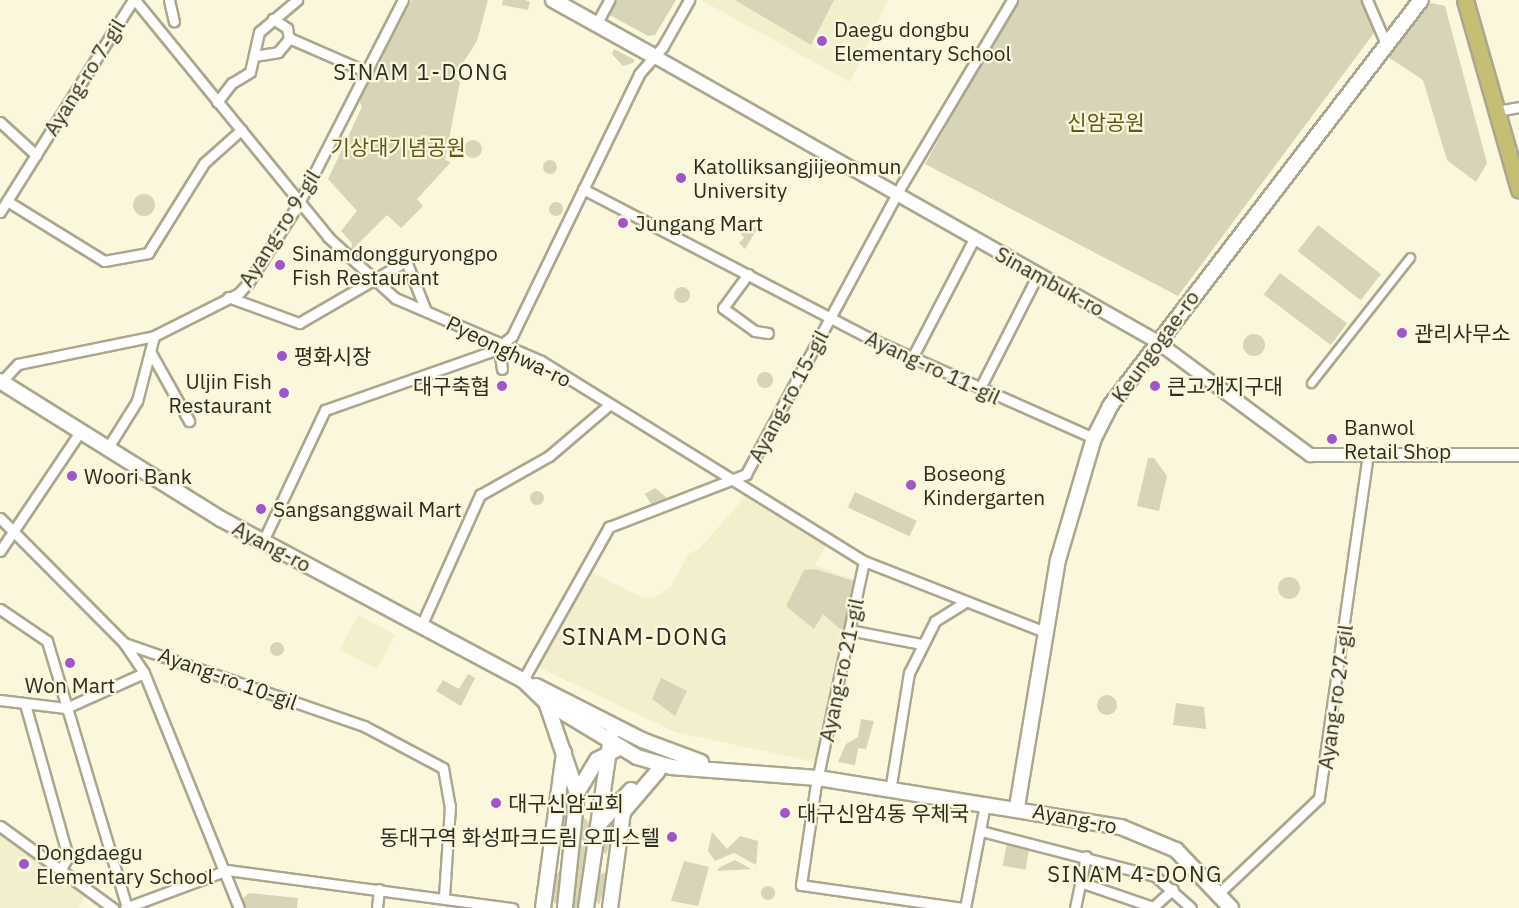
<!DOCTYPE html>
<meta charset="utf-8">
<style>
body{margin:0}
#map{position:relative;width:1519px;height:908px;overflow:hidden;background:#faf7dd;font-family:"IBM Plex Sans","Noto Sans KR",sans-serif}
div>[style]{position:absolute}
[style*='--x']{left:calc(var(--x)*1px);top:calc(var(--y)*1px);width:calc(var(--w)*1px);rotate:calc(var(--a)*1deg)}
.built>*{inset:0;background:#f3efcd;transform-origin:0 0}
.green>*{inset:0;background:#d7d4b7;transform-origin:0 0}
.round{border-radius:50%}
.roads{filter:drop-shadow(2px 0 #aaa78e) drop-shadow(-2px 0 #aaa78e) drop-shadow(0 2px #aaa78e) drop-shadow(0 -2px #aaa78e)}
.pedestrian>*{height:7px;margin:-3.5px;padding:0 3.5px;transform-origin:3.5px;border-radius:3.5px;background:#fff}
.minor>*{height:9px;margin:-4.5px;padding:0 4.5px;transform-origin:4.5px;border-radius:4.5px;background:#fff}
.tertiary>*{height:12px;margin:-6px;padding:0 6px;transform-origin:6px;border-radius:6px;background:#fff}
.secondary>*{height:14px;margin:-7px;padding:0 7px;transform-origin:7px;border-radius:7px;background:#fff}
.primary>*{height:15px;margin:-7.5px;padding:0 7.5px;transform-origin:7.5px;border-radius:7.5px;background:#c7be76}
.dots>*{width:16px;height:16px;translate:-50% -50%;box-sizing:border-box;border:3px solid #faf7dd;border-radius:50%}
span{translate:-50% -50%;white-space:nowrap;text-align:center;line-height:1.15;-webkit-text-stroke:4.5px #faf7dd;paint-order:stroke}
.poi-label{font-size:21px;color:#2d2c22}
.left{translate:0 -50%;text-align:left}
.right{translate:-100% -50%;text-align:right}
.street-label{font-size:21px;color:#2d2c22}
.park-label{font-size:21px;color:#625916}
.neighbourhood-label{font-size:22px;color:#2d2c22;letter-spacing:1.5px}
.quarter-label{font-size:24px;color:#2d2c22;letter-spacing:1.5px}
</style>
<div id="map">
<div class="built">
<i style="clip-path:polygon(701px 0,888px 0,850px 82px)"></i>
<i style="clip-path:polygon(745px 497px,826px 546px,815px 565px,855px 580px,816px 762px,675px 732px,536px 666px,593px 573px,645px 599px,657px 596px,671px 587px,688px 554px,700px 548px)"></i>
<i style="left:358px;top:615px;width:42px;height:39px;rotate:28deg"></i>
<i style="clip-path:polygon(0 832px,87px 893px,79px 908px,0 908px)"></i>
</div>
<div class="green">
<i style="clip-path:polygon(412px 0,488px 0,477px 41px,454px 77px,460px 82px,445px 160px,451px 162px,417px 199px,423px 206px,401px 228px,387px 215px,351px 251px,352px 243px,341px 231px,357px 211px,328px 179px,362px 107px,359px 100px)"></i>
<i style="clip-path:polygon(503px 0,525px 0,530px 2px,528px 10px,502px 5px)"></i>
<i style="clip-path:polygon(616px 0,676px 0,655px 35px,648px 36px,608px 14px)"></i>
<i style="clip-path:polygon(735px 0,834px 0,811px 45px)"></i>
<i style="clip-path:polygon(1017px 0,1365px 0,1374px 33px,1178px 296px,925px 164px)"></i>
<i style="clip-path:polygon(1431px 3px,1445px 6px,1487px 163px,1476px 182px,1447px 160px,1423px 80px,1388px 57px)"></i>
<i style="clip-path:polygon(614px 49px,635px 60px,633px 63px,623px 66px,612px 54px)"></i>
<i class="round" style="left:464px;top:140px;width:18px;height:18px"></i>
<i class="round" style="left:543px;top:160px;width:14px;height:14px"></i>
<i class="round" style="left:133px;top:194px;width:22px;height:22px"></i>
<i class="round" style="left:549px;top:202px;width:14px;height:14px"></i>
<i style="clip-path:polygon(749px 222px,757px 229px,745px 249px,739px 243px,744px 238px,739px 231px)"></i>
<i style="left:1318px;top:225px;width:80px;height:33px;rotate:38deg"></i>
<i style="left:1280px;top:273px;width:84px;height:27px;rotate:37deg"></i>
<i class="round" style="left:674px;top:287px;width:16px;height:16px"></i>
<i class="round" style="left:1243px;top:334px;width:22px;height:22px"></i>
<i class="round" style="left:757px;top:372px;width:16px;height:16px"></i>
<i style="clip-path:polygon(1148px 458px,1154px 458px,1167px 476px,1159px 511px,1137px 506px)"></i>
<i style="clip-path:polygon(655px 488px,667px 498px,651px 504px,645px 494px)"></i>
<i class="round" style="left:530px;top:491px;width:14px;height:14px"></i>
<i style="left:855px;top:492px;width:68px;height:17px;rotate:25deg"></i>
<i style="clip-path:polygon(815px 569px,854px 581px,843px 632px,823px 614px,814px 629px,786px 606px,804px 570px)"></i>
<i class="round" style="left:1278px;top:577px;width:22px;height:22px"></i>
<i class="round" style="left:270px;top:642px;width:14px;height:14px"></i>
<i style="clip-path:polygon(468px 674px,475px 678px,461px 706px,436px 691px,443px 680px,459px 689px)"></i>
<i style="clip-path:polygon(661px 678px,687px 691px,675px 716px,652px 699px)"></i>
<i class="round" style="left:1097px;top:695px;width:20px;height:20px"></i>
<i style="clip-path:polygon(1176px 703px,1204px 707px,1206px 729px,1173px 725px)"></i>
<i style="clip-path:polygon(861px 719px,874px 721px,866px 749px,858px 748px,855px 765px,838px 762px,846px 744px,858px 737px)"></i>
<i style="clip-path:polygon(567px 817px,570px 825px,561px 850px,557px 844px,560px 822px)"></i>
<i style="clip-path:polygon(585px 818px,592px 827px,580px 908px,571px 908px,578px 825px)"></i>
<i style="clip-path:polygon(611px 823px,615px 830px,606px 855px,601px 849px,605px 828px)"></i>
<i style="clip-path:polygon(712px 832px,727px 849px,740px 836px,758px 841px,756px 865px,734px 853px,715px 861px,708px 851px)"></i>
<i style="left:1007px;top:842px;width:23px;height:24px;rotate:10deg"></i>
<i style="clip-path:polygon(735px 860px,751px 869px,717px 871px,720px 867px)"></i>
<i style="clip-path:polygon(684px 861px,709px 867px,698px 906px,671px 901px)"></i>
<i style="clip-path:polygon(560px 871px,564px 878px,555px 904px,550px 897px,554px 876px)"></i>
<i style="clip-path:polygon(604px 872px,607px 880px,599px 905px,594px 899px,597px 877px)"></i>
<i class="round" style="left:761px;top:886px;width:14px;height:14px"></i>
<i style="clip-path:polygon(249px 893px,298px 898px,297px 908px,244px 908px,241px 900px)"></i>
</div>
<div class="roads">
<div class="pedestrian">
<i style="--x:1311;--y:383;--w:160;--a:-51.8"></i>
</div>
<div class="minor">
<i style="--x:135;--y:0;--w:306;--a:50.8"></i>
<i style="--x:328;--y:237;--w:91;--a:42.3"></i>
<i style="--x:395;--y:298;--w:159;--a:23.3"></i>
<i style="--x:541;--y:361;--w:380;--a:31.8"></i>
<i style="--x:864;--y:561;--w:192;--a:21.4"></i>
<i style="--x:169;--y:0;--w:22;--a:77"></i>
<i style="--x:1367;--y:0;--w:48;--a:66.6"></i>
<i style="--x:597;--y:23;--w:26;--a:-62"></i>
<i style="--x:289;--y:38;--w:83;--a:23.5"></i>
<i style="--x:254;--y:56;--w:24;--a:-9"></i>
<i style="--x:278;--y:52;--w:17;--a:-50"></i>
<i style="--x:289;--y:39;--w:11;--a:-100"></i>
<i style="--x:287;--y:28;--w:17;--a:-147"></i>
<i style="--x:217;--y:102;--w:24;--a:-52"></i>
<i style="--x:232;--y:83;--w:21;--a:-31"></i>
<i style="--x:250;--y:72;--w:41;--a:-77.3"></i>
<i style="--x:259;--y:32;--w:50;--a:-40.1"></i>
<i style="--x:1497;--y:111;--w:22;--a:-10"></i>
<i style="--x:0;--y:122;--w:49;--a:42.5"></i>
<i style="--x:583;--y:189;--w:322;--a:27.5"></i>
<i style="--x:869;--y:338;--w:246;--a:24"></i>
<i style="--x:7;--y:201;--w:114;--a:31.7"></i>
<i style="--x:104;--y:261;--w:45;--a:-10.3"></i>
<i style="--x:148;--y:253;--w:106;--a:-58.1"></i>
<i style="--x:204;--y:163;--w:50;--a:-41.7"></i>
<i style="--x:0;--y:212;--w:250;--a:-57.9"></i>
<i style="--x:748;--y:274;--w:42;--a:126.3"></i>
<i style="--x:723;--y:308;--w:39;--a:36"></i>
<i style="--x:755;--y:331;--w:13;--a:9"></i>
<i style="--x:228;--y:297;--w:76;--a:20.1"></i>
<i style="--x:299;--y:323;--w:124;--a:-30.1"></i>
<i style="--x:406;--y:261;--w:54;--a:68.2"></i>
<i style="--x:499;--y:348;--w:21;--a:82"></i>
<i style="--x:151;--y:353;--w:78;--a:60.8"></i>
<i style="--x:913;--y:356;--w:132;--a:-62.5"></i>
<i style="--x:1;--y:382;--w:25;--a:-47"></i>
<i style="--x:18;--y:364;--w:139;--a:-11.6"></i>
<i style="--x:980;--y:388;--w:128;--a:-63"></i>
<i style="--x:107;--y:449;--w:57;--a:-58"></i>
<i style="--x:137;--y:401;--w:67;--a:-75.3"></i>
<i style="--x:154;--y:336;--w:95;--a:-26.8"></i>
<i style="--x:239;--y:293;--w:13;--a:-48"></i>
<i style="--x:248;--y:283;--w:97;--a:-57.6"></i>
<i style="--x:300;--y:201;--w:226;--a:-62.9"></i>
<i style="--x:0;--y:518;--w:176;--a:45.2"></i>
<i style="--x:124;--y:643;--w:36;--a:56"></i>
<i style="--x:144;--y:673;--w:253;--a:68"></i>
<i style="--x:263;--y:541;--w:145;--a:-64.7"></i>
<i style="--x:325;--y:410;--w:178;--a:-19.4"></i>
<i style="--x:493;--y:351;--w:24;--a:-38"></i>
<i style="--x:512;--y:336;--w:291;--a:-64.1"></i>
<i style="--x:639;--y:74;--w:37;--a:-49"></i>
<i style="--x:663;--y:46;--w:53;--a:-60.5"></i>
<i style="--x:0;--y:551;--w:143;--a:-56.1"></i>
<i style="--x:864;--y:561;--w:234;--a:102.1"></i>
<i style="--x:815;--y:790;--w:96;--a:98.4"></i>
<i style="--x:801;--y:885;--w:164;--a:8.1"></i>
<i style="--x:0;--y:609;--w:57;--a:34.2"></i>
<i style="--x:47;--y:641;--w:279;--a:73.3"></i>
<i style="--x:421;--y:626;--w:144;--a:-65.8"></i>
<i style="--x:480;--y:495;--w:79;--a:-29.5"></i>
<i style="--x:549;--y:456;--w:80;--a:-40.4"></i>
<i style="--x:849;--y:630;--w:73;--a:11"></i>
<i style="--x:124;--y:643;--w:254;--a:19.1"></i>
<i style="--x:364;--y:726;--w:89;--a:28"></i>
<i style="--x:443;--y:768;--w:39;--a:80"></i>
<i style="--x:450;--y:806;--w:90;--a:93.8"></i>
<i style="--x:523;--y:680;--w:176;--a:-60.7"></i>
<i style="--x:609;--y:527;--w:147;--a:-21.1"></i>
<i style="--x:746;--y:474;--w:331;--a:-61.7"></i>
<i style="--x:903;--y:183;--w:213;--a:-59.2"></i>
<i style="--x:0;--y:700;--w:66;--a:6.9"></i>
<i style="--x:66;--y:708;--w:85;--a:-24.2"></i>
<i style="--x:25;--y:704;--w:159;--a:74.3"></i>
<i style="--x:68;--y:857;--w:12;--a:121"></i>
<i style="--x:890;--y:791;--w:120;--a:-80.9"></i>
<i style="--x:909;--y:673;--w:58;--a:-63.4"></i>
<i style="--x:935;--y:621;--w:36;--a:-32"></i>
<i style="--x:0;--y:826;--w:140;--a:36"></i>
<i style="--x:981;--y:831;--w:180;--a:14.5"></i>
<i style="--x:1155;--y:876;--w:48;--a:41.6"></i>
<i style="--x:1080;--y:882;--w:77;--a:18.9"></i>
<i style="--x:1219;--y:893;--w:138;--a:-43.5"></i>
<i style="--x:1319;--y:798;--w:342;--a:-81.9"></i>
<i style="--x:125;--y:908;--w:109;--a:-20.4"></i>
<i style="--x:227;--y:870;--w:288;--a:7.6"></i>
<i style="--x:377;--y:908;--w:19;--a:-84"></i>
<i style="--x:965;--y:908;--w:106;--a:-79.1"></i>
<i style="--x:1075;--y:908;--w:53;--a:-78.1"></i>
<i style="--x:1152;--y:908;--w:28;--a:-42"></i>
</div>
<div class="tertiary">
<i style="--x:652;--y:55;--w:579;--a:29.57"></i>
<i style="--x:1156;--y:341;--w:192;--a:36.5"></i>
<i style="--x:1310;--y:455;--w:209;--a:0"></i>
</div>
<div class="secondary">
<i style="--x:553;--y:0;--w:113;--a:29.1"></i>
<i style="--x:0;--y:381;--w:261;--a:32"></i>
<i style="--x:221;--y:519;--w:342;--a:28.1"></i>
<i style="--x:523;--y:680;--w:32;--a:44"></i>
<i style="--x:546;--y:702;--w:106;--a:31.1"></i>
<i style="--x:637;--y:757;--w:35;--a:16"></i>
<i style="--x:671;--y:767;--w:147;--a:4.3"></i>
<i style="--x:818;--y:778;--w:307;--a:9.2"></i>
<i style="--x:1121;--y:827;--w:60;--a:22.7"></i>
<i style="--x:1176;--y:850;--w:80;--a:46.5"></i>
<i style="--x:536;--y:686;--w:119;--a:27"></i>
<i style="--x:642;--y:740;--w:63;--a:20.4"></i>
<i style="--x:546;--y:702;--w:96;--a:71.2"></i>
<i style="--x:577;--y:793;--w:116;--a:96"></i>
<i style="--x:577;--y:793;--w:39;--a:-59"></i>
<i style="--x:597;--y:760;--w:23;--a:-29"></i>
<i style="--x:1017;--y:807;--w:250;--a:-80.6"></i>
<i style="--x:1058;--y:560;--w:127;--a:-73.6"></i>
<i style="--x:1094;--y:438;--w:36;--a:-63"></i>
<i style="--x:1110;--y:406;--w:511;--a:-52.55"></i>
<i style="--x:601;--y:822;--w:44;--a:-46.8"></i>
<i style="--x:543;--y:908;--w:157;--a:-82.3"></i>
<i style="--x:586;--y:908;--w:174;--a:-81.7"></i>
<i style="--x:610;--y:908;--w:97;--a:-82.3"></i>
<i style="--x:623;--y:812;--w:54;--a:-49.5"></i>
</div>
<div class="primary">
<i style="--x:1465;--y:0;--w:197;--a:74.1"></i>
</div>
</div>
<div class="dots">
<i style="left:822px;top:41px;background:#a056c8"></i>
<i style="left:681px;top:178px;background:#a056c8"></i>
<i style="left:623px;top:223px;background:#a056c8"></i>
<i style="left:280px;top:265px;background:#a056c8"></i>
<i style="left:1402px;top:333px;background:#a056c8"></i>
<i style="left:282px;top:356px;background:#a056c8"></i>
<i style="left:502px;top:386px;background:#a056c8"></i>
<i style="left:1155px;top:386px;background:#a056c8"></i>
<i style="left:284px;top:393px;background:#a056c8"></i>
<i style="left:1332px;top:439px;background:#a056c8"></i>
<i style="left:72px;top:476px;background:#a056c8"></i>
<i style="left:911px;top:485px;background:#a056c8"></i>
<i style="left:261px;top:509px;background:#a056c8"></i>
<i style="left:70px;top:663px;background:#a056c8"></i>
<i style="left:496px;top:803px;background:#a056c8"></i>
<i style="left:785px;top:813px;background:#a056c8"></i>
<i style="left:672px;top:837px;background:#a056c8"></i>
<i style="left:24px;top:864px;background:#a056c8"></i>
</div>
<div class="poi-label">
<span class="left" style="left:834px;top:41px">Daegu dongbu<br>Elementary School</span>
<span class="left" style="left:693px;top:178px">Katolliksangjijeonmun<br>University</span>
<span class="left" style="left:635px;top:223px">Jungang Mart</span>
<span class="left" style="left:292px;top:265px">Sinamdongguryongpo<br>Fish Restaurant</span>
<span class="left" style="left:1414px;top:333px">관리사무소</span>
<span class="left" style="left:294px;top:356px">평화시장</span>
<span class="right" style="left:272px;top:393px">Uljin Fish<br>Restaurant</span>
<span class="right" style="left:490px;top:386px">대구축협</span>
<span class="left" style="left:1167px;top:386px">큰고개지구대</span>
<span class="left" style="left:1344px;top:439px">Banwol<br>Retail Shop</span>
<span class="left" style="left:923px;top:485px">Boseong<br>Kindergarten</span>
<span class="left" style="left:84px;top:476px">Woori Bank</span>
<span class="left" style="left:273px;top:509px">Sangsanggwail Mart</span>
<span style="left:70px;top:685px">Won Mart</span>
<span class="left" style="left:508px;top:803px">대구신암교회</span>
<span class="left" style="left:797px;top:813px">대구신암4동 우체국</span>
<span class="right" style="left:660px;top:837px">동대구역 화성파크드림 오피스텔</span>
<span class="left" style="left:36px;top:864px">Dongdaegu<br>Elementary School</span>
</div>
<div class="street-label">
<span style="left:84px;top:77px;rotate:-58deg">Ayang-ro 7-gil</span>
<span style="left:279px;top:228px;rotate:-58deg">Ayang-ro 9-gil</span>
<span style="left:1050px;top:281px;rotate:29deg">Sinambuk-ro</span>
<span style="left:1155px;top:346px;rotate:-54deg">Keungogae-ro</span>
<span style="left:509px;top:351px;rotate:26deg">Pyeonghwa-ro</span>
<span style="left:933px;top:367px;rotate:25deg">Ayang-ro 11-gil</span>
<span style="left:788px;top:396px;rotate:-62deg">Ayang-ro 15-gil</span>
<span style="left:272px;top:546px;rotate:28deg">Ayang-ro</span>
<span style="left:841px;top:670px;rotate:-78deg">Ayang-ro 21-gil</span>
<span style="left:228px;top:678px;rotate:20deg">Ayang-ro 10-gil</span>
<span style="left:1335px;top:697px;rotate:-82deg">Ayang-ro 27-gil</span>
<span style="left:1075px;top:818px;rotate:11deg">Ayang-ro</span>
</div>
<div class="park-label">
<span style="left:1106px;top:122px">신암공원</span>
<span style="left:398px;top:147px">기상대기념공원</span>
</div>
<div class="neighbourhood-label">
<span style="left:421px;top:72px">SINAM 1-DONG</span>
<span style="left:1135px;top:874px">SINAM 4-DONG</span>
</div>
<div class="quarter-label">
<span style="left:645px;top:637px">SINAM-DONG</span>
</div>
</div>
